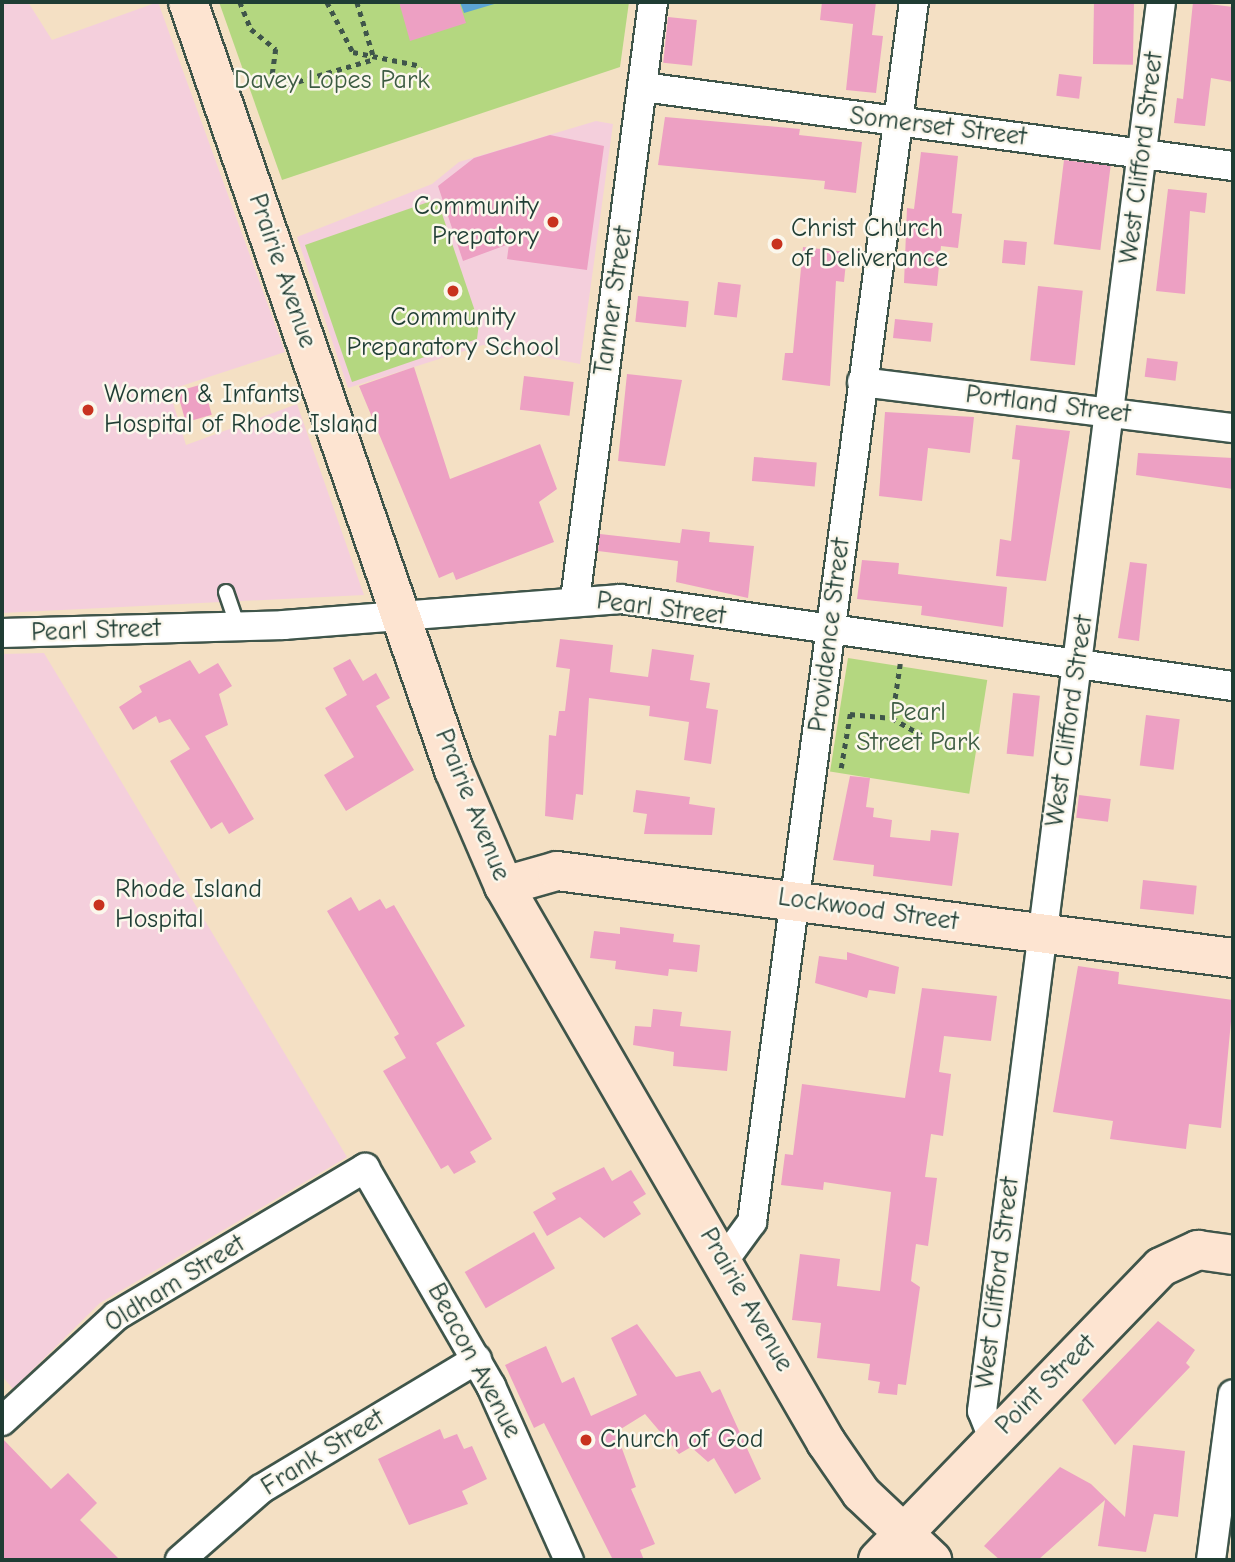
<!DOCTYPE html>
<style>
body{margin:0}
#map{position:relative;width:1235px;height:1562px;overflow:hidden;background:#f4e0c4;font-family:"Comic Neue",sans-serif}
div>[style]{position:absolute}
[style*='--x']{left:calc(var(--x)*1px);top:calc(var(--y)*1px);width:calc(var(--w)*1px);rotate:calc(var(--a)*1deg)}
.built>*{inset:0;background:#f4cfdc}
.green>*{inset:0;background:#b4d780;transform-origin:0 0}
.water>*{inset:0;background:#5ca5d3}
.building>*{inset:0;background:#eda0c3;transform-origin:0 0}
.path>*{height:4.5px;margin-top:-2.25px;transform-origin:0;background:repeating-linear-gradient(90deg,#3f554a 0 5px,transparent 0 10px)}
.roads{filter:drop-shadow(2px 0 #3f554a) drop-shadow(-2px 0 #3f554a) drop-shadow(0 2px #3f554a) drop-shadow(0 -2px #3f554a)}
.lane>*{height:14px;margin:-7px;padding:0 7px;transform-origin:7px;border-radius:7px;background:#fff}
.street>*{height:28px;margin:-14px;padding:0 14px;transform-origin:14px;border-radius:14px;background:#fff}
.secondary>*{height:38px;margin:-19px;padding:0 19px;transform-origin:19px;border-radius:19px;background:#fde4d1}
.dots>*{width:19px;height:19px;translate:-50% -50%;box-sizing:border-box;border:4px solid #fbf7ec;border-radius:50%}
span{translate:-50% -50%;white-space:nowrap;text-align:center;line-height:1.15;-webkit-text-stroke:5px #fbf7ec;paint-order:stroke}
.park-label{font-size:26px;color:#3d5c43}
.street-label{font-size:26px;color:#1f3d34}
.poi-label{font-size:26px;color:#1f3d34}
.right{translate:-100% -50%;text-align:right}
.left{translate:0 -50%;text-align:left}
.frame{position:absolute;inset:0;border:4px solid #1f3d34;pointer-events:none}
</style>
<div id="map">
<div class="built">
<i style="clip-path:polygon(2px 2px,28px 2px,52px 40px,158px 2px,285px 352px,169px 390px,186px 445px,297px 404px,364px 595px,2px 613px)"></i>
<i style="clip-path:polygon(596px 121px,613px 124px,580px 364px,483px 345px,348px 388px,297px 237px,432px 184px,459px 162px)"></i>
<i style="clip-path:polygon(44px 653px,347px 1157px,100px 1303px,13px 1389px,2px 1376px,2px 654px)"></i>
</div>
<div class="green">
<i style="clip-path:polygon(219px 2px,629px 2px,620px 67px,282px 180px)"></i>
<i style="clip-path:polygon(437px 199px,479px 323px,477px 339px,352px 382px,305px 245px)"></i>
<i style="left:848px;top:658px;width:141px;height:115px;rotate:9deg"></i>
</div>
<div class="water">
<i style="clip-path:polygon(460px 2px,501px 2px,464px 13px)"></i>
</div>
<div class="building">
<i style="clip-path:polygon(399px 2px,459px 2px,466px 23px,410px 41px)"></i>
<i style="clip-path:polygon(822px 2px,876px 2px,872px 35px,883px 36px,876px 93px,846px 90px,853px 24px,820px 20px)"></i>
<i style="left:1094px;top:2px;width:40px;height:62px;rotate:1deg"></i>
<i style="clip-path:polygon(1193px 2px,1233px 7px,1233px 82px,1211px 78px,1205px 126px,1174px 123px,1177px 98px,1183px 99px)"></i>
<i style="left:668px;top:17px;width:29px;height:46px;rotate:6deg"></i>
<i style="left:1059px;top:74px;width:23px;height:22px;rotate:7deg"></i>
<i style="clip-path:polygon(665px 117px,800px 129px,799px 135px,862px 142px,856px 193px,824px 189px,825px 181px,658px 165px)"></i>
<i style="clip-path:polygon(550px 135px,604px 146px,587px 270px,507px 259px,509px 244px,463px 261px,438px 186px,474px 158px)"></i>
<i style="clip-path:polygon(921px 152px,958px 156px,952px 213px,962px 214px,958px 248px,941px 246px,937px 286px,904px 283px,907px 208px,914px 209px)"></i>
<i style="left:1064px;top:160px;width:47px;height:85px;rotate:7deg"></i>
<i style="clip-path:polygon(1168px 189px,1207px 193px,1205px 213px,1190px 211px,1185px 294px,1156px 291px)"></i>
<i style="left:1004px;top:240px;width:23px;height:23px;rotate:5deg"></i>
<i style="clip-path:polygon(803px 247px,847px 252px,844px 282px,836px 281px,830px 386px,782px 380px,785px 353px,793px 353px)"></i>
<i style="left:718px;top:282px;width:23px;height:33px;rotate:7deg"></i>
<i style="left:1038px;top:286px;width:45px;height:75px;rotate:6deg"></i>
<i style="left:638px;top:296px;width:51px;height:26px;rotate:6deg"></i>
<i style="left:895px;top:319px;width:38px;height:19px;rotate:6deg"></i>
<i style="left:1147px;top:358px;width:31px;height:19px;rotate:7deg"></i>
<i style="clip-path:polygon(414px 367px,450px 479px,540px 444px,557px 489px,539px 502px,554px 542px,456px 580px,453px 572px,439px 578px,359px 386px)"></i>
<i style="clip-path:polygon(627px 374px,682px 380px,665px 466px,618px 461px)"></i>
<i style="left:524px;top:376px;width:50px;height:34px;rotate:7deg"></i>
<i style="left:203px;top:384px;width:32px;height:27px;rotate:74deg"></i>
<i style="clip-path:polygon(885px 412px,974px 417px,970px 453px,928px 448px,922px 501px,879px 496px)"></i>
<i style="clip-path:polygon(1016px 425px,1070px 431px,1046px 581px,996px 576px,1000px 539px,1011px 541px,1020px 460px,1012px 459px)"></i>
<i style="clip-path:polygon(1138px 453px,1233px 458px,1233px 489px,1136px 475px)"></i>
<i style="left:754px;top:457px;width:63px;height:24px;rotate:5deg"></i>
<i style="clip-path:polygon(682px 529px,710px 532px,709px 542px,754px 546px,748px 598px,676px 582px,678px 561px,598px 551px,600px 534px,680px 543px)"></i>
<i style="clip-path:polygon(862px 560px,899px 563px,898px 574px,1007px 587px,1003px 627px,921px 615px,922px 606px,857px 599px)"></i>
<i style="clip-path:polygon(1130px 562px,1147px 564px,1139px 641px,1118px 638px)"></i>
<i style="clip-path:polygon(560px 639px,613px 645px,610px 672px,648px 677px,652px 649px,694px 655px,690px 680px,710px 683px,706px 708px,718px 710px,711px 764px,684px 760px,689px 722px,649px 716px,650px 706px,589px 698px,583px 795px,576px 794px,573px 820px,545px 816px,549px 735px,556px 736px,559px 711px,565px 711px,570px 669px,556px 667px)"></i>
<i style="clip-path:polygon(350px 659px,363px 681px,376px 673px,390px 698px,376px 706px,414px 770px,346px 811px,324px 775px,354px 757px,325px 708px,347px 695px,333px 668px)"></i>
<i style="clip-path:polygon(190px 660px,199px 674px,218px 663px,232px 686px,219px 694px,228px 725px,205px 736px,254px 819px,229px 834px,222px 822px,211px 829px,170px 761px,190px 749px,170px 719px,159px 723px,156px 716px,133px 730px,119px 707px,142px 692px,139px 686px)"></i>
<i style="left:1013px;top:693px;width:27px;height:61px;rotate:6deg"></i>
<i style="left:1146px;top:715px;width:34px;height:51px;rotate:7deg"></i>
<i style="clip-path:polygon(850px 776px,870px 778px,866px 807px,874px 808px,873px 817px,892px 820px,890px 837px,930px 841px,931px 830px,959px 833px,952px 886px,873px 876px,874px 865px,833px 860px)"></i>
<i style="clip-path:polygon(636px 790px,690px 797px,689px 804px,715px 808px,712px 835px,644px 834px,647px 814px,633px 812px)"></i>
<i style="left:1079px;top:795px;width:32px;height:23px;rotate:7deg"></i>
<i style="left:1143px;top:880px;width:54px;height:29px;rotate:6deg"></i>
<i style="clip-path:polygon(351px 897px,359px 911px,380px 899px,386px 909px,394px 905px,465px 1026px,436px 1043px,492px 1139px,470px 1152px,476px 1162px,454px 1174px,448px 1165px,441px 1169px,383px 1071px,406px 1058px,394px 1037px,399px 1034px,327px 911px)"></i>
<i style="clip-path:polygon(620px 927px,674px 934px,673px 942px,700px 945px,697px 972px,669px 969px,668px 976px,615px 969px,616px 961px,590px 958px,594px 931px,620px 934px)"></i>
<i style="clip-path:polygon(847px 952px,899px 967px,895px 994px,869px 990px,867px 998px,815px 983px,819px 956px,847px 960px)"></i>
<i style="clip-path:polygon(1078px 966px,1119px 972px,1118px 984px,1233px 1000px,1221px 1128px,1189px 1124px,1186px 1149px,1110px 1139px,1113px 1121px,1053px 1112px)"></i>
<i style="clip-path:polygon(922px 988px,997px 996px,991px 1041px,944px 1036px,939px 1072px,951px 1074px,943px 1136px,931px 1134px,925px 1177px,937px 1178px,928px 1246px,916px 1244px,911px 1281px,920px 1287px,906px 1385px,898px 1384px,897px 1395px,878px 1393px,880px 1382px,868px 1380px,870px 1364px,817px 1358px,821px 1323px,792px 1320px,800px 1254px,840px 1259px,837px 1286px,880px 1291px,891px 1192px,824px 1182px,823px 1190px,781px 1185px,785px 1154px,793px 1155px,802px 1084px,905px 1098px)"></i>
<i style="clip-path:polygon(653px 1009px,682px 1012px,680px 1026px,731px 1031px,727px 1071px,673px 1066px,674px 1052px,633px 1045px,635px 1026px,651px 1027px)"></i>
<i style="clip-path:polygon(604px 1167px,612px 1181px,631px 1170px,646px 1194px,633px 1202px,641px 1214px,604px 1238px,580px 1217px,547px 1236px,533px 1212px,556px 1199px,552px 1193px)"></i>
<i style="left:534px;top:1232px;width:42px;height:80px;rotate:60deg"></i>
<i style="clip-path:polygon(1158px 1321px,1195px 1350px,1186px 1363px,1190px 1367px,1115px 1445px,1082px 1400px)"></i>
<i style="clip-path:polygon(637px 1324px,676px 1377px,700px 1371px,712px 1393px,720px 1389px,761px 1479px,735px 1494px,714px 1458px,708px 1462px,691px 1447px,679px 1454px,645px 1414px,616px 1432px,636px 1487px,631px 1489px,655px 1544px,640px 1550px,644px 1560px,613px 1560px,544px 1423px,534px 1428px,505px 1365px,546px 1346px,562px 1383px,574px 1377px,591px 1416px,637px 1395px,611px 1338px)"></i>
<i style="clip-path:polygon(440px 1429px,444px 1439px,457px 1434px,464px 1449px,472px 1446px,487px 1479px,462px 1491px,468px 1504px,409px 1525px,378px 1459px)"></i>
<i style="clip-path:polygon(2px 1438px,51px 1489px,68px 1473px,97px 1503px,80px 1520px,120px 1560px,2px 1560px)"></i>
<i style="clip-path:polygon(1133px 1445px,1185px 1451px,1178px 1517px,1154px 1514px,1146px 1552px,1098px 1546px,1105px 1500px,1038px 1560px,1000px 1560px,984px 1546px,1060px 1467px,1091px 1484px,1125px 1517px)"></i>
</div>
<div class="path">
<i style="--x:240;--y:2;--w:29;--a:68"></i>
<i style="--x:251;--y:29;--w:32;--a:39"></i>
<i style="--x:276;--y:49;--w:30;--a:98"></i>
<i style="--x:272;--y:79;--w:11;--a:49"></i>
<i style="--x:279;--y:87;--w:99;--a:-16.4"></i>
<i style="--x:327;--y:2;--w:56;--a:62.5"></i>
<i style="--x:353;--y:52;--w:70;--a:11.5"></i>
<i style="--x:357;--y:2;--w:59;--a:73.1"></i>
<i style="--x:892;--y:718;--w:55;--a:-81.6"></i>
<i style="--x:841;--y:768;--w:55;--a:-80.5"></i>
<i style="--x:850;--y:714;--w:42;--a:5.4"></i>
<i style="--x:892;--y:718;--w:34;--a:30"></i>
</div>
<div class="roads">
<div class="lane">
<i style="--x:226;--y:592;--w:37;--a:71"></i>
</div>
<div class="street">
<i style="--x:643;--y:87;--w:595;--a:7.63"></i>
<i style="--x:862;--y:382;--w:374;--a:7.1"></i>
<i style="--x:575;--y:600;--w:603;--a:-82.57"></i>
<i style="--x:2;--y:633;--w:282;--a:-1.6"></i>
<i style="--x:284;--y:625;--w:337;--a:-4.4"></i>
<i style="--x:620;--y:599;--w:619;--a:8.08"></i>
<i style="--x:725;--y:1259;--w:46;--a:-53.9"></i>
<i style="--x:752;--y:1222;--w:1231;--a:-82.44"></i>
<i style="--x:2;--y:1421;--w:155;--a:-42.6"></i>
<i style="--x:116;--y:1316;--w:290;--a:-30.7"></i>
<i style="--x:365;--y:1168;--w:252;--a:60"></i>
<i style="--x:491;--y:1386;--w:191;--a:65.9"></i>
<i style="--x:993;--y:1438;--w:29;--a:-112"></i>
<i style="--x:982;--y:1411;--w:1420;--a:-82.76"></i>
<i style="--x:180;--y:1560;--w:108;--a:-41.2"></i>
<i style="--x:261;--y:1489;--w:252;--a:-31"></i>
<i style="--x:1211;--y:1560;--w:167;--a:-82.5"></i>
</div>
<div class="secondary">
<i style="--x:188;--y:2;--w:813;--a:70.9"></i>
<i style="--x:454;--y:770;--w:126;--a:66.7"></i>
<i style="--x:504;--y:886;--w:643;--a:59.92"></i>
<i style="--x:826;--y:1442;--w:62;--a:55.5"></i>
<i style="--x:861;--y:1493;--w:98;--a:43.3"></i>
<i style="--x:504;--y:886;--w:55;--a:-15.8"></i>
<i style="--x:557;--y:871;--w:682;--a:7.33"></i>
<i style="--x:878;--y:1560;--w:407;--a:-46"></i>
<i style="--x:1161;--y:1267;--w:41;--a:-24.7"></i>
<i style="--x:1198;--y:1250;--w:35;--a:8"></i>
</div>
</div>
<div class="dots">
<i style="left:553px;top:222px;background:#c8321e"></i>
<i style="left:777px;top:244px;background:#c8321e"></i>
<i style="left:453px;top:291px;background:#c8321e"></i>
<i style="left:88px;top:410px;background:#c8321e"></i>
<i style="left:99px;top:905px;background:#c8321e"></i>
<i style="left:586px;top:1440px;background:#c8321e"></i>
</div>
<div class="park-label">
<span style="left:332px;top:81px">Davey Lopes Park</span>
<span style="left:918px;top:728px">Pearl<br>Street Park</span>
</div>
<div class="street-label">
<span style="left:938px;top:127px;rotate:7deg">Somerset Street</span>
<span style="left:1142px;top:158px;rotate:-83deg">West Clifford Street</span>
<span style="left:282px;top:271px;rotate:71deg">Prairie Avenue</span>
<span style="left:614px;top:301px;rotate:-82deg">Tanner Street</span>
<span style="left:1048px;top:405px;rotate:7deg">Portland Street</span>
<span style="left:661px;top:609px;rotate:7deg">Pearl Street</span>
<span style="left:96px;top:631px;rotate:-2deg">Pearl Street</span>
<span style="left:830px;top:635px;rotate:-83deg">Providence Street</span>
<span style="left:1070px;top:721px;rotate:-82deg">West Clifford Street</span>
<span style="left:472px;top:805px;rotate:68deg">Prairie Avenue</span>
<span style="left:868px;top:910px;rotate:8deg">Lockwood Street</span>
<span style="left:998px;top:1283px;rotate:-83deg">West Clifford Street</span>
<span style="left:175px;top:1284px;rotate:-32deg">Oldham Street</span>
<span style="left:746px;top:1300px;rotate:60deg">Prairie Avenue</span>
<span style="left:474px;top:1361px;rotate:62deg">Beacon Avenue</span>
<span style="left:1046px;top:1385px;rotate:-45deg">Point Street</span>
<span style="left:323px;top:1453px;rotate:-32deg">Frank Street</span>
</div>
<div class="poi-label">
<span class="right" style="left:539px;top:222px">Community<br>Prepatory</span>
<span class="left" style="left:791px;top:244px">Christ Church<br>of Deliverance</span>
<span style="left:453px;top:333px">Community<br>Preparatory School</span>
<span class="left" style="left:104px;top:410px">Women &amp; Infants<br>Hospital of Rhode Island</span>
<span class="left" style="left:115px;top:905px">Rhode Island<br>Hospital</span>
<span class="left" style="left:600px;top:1440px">Church of God</span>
</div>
<div class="frame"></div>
</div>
